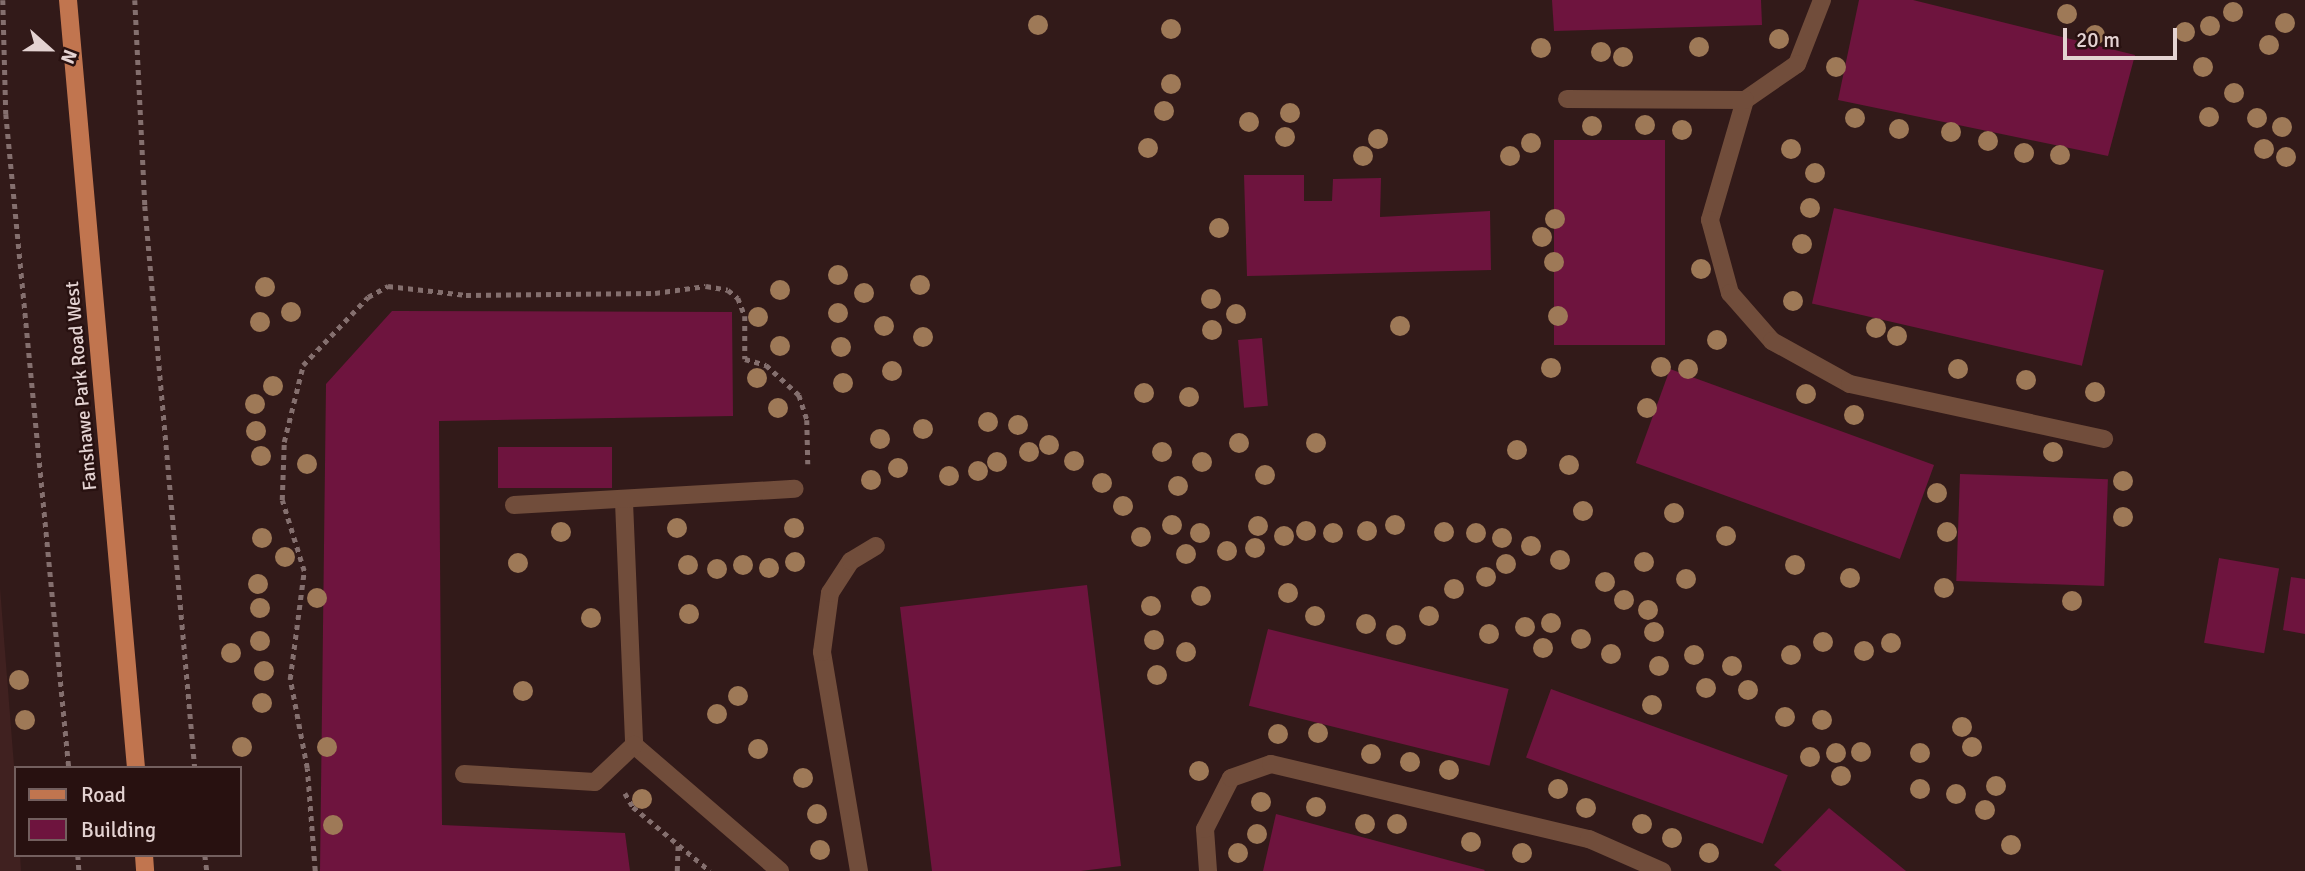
<!DOCTYPE html>
<style>
body{margin:0}
#map{position:relative;width:2305px;height:871px;overflow:hidden;background:#321a19;font-family:Signika,sans-serif}
div>[style]{position:absolute}
[style*='--x']{left:calc(var(--x)*1px);top:calc(var(--y)*1px);width:calc(var(--w)*1px);rotate:calc(var(--a)*1deg)}
.built>*{inset:0;background:#402120}
.building>*{inset:0;background:#6e143e;transform-origin:0 0}
.path>*{height:4.5px;margin-top:-2.25px;transform-origin:0;background:repeating-linear-gradient(90deg,#846f6e 0 5px,transparent 0 10px)}
.minor>*{height:18px;margin:-9px;padding:0 9px;transform-origin:9px;border-radius:9px;background:#714d3b}
.major>*{height:18px;margin:-9px;padding:0 9px;transform-origin:9px;border-radius:9px;background:#c1754f}
.trees>*{width:20px;height:20px;margin:-10px;border-radius:50%;background:#9e7957}
span{translate:-50% -50%;white-space:nowrap;text-align:center;line-height:1.15;-webkit-text-stroke:5px #281110;paint-order:stroke}
.street-label{font-size:19px;color:#e4d3d2}
.legend{position:absolute;left:14px;top:766px;width:228px;height:91px;box-sizing:border-box;background:#281110;border:2px solid #735f5e;margin:0;padding:9px 12px;list-style:none;font-size:21px;color:#e4d3d2}
.legend li{display:flex;align-items:center;gap:14px;height:35px}
.legend b{width:35px;border:2px solid #735f5e}
.north{position:absolute;left:14px;top:14px;width:70px;height:70px;-webkit-text-stroke:5px #281110;paint-order:stroke;rotate:111deg;font-size:19px;font-weight:700;line-height:28px;text-align:center;color:#e4d3d2}
.north::after{content:'';display:block;margin:auto;width:24px;height:32px;background:#e4d3d2;clip-path:polygon(50% 0,100% 100%,50% 72%,0 100%)}
.scale{position:absolute;left:2063px;top:28px;width:114px;height:32px;box-sizing:border-box;border:4px solid #e4d3d2;border-top:0;padding-left:9px;font-size:21px;line-height:24px;white-space:nowrap;color:#e4d3d2;-webkit-text-stroke:5px #281110;paint-order:stroke}
</style>
<div id="map">
<div class="built">
<i style="clip-path:polygon(0 588px,16px 791px,16px 855px,20px 855px,21px 871px,0 871px)"></i>
</div>
<div class="building">
<i style="clip-path:polygon(1552px 0,1761px 0,1762px 25px,1554px 31px)"></i>
<i style="clip-path:polygon(1859px 0,1913px 0,2135px 55px,2108px 156px,1838px 100px)"></i>
<i style="left:1554px;top:140px;width:111px;height:205px"></i>
<i style="clip-path:polygon(1244px 175px,1304px 175px,1304px 201px,1332px 201px,1333px 179px,1381px 178px,1380px 217px,1490px 211px,1491px 270px,1247px 276px)"></i>
<i style="left:1834px;top:208px;width:277px;height:98px;rotate:13deg"></i>
<i style="clip-path:polygon(392px 311px,732px 312px,733px 416px,439px 421px,442px 825px,625px 833px,630px 871px,320px 871px,326px 384px)"></i>
<i style="left:1262px;top:338px;width:68px;height:24px;rotate:85deg"></i>
<i style="left:1670px;top:369px;width:281px;height:100px;rotate:20deg"></i>
<i style="left:498px;top:447px;width:114px;height:41px"></i>
<i style="left:1960px;top:474px;width:148px;height:107px;rotate:2deg"></i>
<i style="left:2219px;top:558px;width:61px;height:86px;rotate:10deg"></i>
<i style="clip-path:polygon(2291px 577px,2305px 579px,2305px 634px,2283px 630px)"></i>
<i style="clip-path:polygon(1087px 585px,1121px 866px,1081px 871px,932px 871px,900px 607px)"></i>
<i style="left:1268px;top:629px;width:248px;height:79px;rotate:14deg"></i>
<i style="left:1551px;top:689px;width:252px;height:73px;rotate:20deg"></i>
<i style="clip-path:polygon(1829px 808px,1906px 871px,1782px 871px,1774px 865px)"></i>
<i style="clip-path:polygon(1276px 814px,1485px 870px,1484px 871px,1263px 871px)"></i>
</div>
<div class="path">
<i style="--x:3;--y:0;--w:114;--a:88.5"></i>
<i style="--x:6;--y:114;--w:657;--a:84.5"></i>
<i style="--x:135;--y:0;--w:206;--a:87.2"></i>
<i style="--x:145;--y:206;--w:564;--a:84.92"></i>
<i style="--x:625;--y:793;--w:16;--a:60"></i>
<i style="--x:633;--y:807;--w:100;--a:39.7"></i>
<i style="--x:78;--y:855;--w:16;--a:86"></i>
<i style="--x:205;--y:855;--w:16;--a:83"></i>
<i style="--x:315;--y:871;--w:103;--a:-94.4"></i>
<i style="--x:307;--y:768;--w:91;--a:-100.8"></i>
<i style="--x:290;--y:679;--w:109;--a:-82.6"></i>
<i style="--x:304;--y:571;--w:74;--a:-107.2"></i>
<i style="--x:282;--y:500;--w:58;--a:-88"></i>
<i style="--x:284;--y:442;--w:79;--a:-76.1"></i>
<i style="--x:303;--y:365;--w:94;--a:-46.3"></i>
<i style="--x:368;--y:297;--w:23;--a:-29"></i>
<i style="--x:388;--y:286;--w:79;--a:6.6"></i>
<i style="--x:466;--y:295;--w:189;--a:-0.6"></i>
<i style="--x:655;--y:293;--w:51;--a:-7.8"></i>
<i style="--x:706;--y:286;--w:22;--a:10"></i>
<i style="--x:728;--y:290;--w:13;--a:39"></i>
<i style="--x:738;--y:298;--w:19;--a:69"></i>
<i style="--x:745;--y:316;--w:43;--a:90"></i>
<i style="--x:745;--y:359;--w:22;--a:16"></i>
<i style="--x:766;--y:365;--w:45;--a:42.3"></i>
<i style="--x:799;--y:395;--w:26;--a:72"></i>
<i style="--x:807;--y:420;--w:44;--a:88.7"></i>
<i style="--x:677;--y:871;--w:25;--a:-88"></i>
</div>
<div class="minor">
<i style="--x:1822;--y:0;--w:69;--a:111.3"></i>
<i style="--x:1797;--y:64;--w:63;--a:145.3"></i>
<i style="--x:1745;--y:100;--w:125;--a:106.3"></i>
<i style="--x:1710;--y:220;--w:76;--a:74.7"></i>
<i style="--x:1730;--y:293;--w:64;--a:48.8"></i>
<i style="--x:1772;--y:341;--w:89;--a:28.9"></i>
<i style="--x:1850;--y:384;--w:260;--a:12.2"></i>
<i style="--x:1567;--y:99;--w:178;--a:0.3"></i>
<i style="--x:624;--y:502;--w:243;--a:87.6"></i>
<i style="--x:634;--y:745;--w:193;--a:40.8"></i>
<i style="--x:514;--y:505;--w:281;--a:-3.3"></i>
<i style="--x:464;--y:774;--w:131;--a:3.5"></i>
<i style="--x:595;--y:782;--w:54;--a:-43.5"></i>
<i style="--x:859;--y:871;--w:222;--a:-99.6"></i>
<i style="--x:822;--y:652;--w:60;--a:-82.3"></i>
<i style="--x:830;--y:593;--w:38;--a:-57"></i>
<i style="--x:851;--y:561;--w:29;--a:-31"></i>
<i style="--x:1208;--y:871;--w:42;--a:-94.1"></i>
<i style="--x:1205;--y:829;--w:57;--a:-63"></i>
<i style="--x:1231;--y:778;--w:42;--a:-19.3"></i>
<i style="--x:1271;--y:764;--w:327;--a:13.3"></i>
<i style="--x:1589;--y:839;--w:80;--a:23.7"></i>
</div>
<div class="major">
<i style="--x:68;--y:0;--w:771;--a:84.94"></i>
<i style="--x:144;--y:855;--w:16;--a:86"></i>
</div>
<div class="trees">
<i style="left:2233px;top:12px"></i>
<i style="left:2067px;top:14px"></i>
<i style="left:2285px;top:23px"></i>
<i style="left:1038px;top:25px"></i>
<i style="left:2210px;top:26px"></i>
<i style="left:1171px;top:29px"></i>
<i style="left:2185px;top:32px"></i>
<i style="left:2095px;top:35px"></i>
<i style="left:1779px;top:39px"></i>
<i style="left:2269px;top:45px"></i>
<i style="left:1699px;top:47px"></i>
<i style="left:1541px;top:48px"></i>
<i style="left:1601px;top:52px"></i>
<i style="left:1623px;top:57px"></i>
<i style="left:1836px;top:67px"></i>
<i style="left:2203px;top:67px"></i>
<i style="left:1171px;top:84px"></i>
<i style="left:2234px;top:93px"></i>
<i style="left:1164px;top:111px"></i>
<i style="left:1290px;top:113px"></i>
<i style="left:2209px;top:117px"></i>
<i style="left:1855px;top:118px"></i>
<i style="left:2257px;top:118px"></i>
<i style="left:1249px;top:122px"></i>
<i style="left:1645px;top:125px"></i>
<i style="left:1592px;top:126px"></i>
<i style="left:2282px;top:127px"></i>
<i style="left:1899px;top:129px"></i>
<i style="left:1682px;top:130px"></i>
<i style="left:1951px;top:132px"></i>
<i style="left:1285px;top:137px"></i>
<i style="left:1378px;top:139px"></i>
<i style="left:1988px;top:141px"></i>
<i style="left:1531px;top:143px"></i>
<i style="left:1148px;top:148px"></i>
<i style="left:1791px;top:149px"></i>
<i style="left:2264px;top:149px"></i>
<i style="left:2024px;top:153px"></i>
<i style="left:2060px;top:155px"></i>
<i style="left:1363px;top:156px"></i>
<i style="left:1510px;top:156px"></i>
<i style="left:2286px;top:157px"></i>
<i style="left:1815px;top:173px"></i>
<i style="left:1810px;top:208px"></i>
<i style="left:1555px;top:219px"></i>
<i style="left:1219px;top:228px"></i>
<i style="left:1542px;top:237px"></i>
<i style="left:1802px;top:244px"></i>
<i style="left:1554px;top:262px"></i>
<i style="left:1701px;top:269px"></i>
<i style="left:838px;top:275px"></i>
<i style="left:920px;top:285px"></i>
<i style="left:265px;top:287px"></i>
<i style="left:780px;top:290px"></i>
<i style="left:864px;top:293px"></i>
<i style="left:1211px;top:299px"></i>
<i style="left:1793px;top:301px"></i>
<i style="left:291px;top:312px"></i>
<i style="left:838px;top:313px"></i>
<i style="left:1236px;top:314px"></i>
<i style="left:1558px;top:316px"></i>
<i style="left:758px;top:317px"></i>
<i style="left:260px;top:322px"></i>
<i style="left:884px;top:326px"></i>
<i style="left:1400px;top:326px"></i>
<i style="left:1876px;top:328px"></i>
<i style="left:1212px;top:330px"></i>
<i style="left:1897px;top:336px"></i>
<i style="left:923px;top:337px"></i>
<i style="left:1717px;top:340px"></i>
<i style="left:780px;top:346px"></i>
<i style="left:841px;top:347px"></i>
<i style="left:1661px;top:367px"></i>
<i style="left:1551px;top:368px"></i>
<i style="left:1688px;top:369px"></i>
<i style="left:1958px;top:369px"></i>
<i style="left:892px;top:371px"></i>
<i style="left:757px;top:378px"></i>
<i style="left:2026px;top:380px"></i>
<i style="left:843px;top:383px"></i>
<i style="left:273px;top:386px"></i>
<i style="left:2095px;top:392px"></i>
<i style="left:1144px;top:393px"></i>
<i style="left:1806px;top:394px"></i>
<i style="left:1189px;top:397px"></i>
<i style="left:255px;top:404px"></i>
<i style="left:778px;top:408px"></i>
<i style="left:1647px;top:408px"></i>
<i style="left:1854px;top:415px"></i>
<i style="left:988px;top:422px"></i>
<i style="left:1018px;top:425px"></i>
<i style="left:923px;top:429px"></i>
<i style="left:256px;top:431px"></i>
<i style="left:880px;top:439px"></i>
<i style="left:1239px;top:443px"></i>
<i style="left:1316px;top:443px"></i>
<i style="left:1049px;top:445px"></i>
<i style="left:1517px;top:450px"></i>
<i style="left:1029px;top:452px"></i>
<i style="left:1162px;top:452px"></i>
<i style="left:2053px;top:452px"></i>
<i style="left:261px;top:456px"></i>
<i style="left:1074px;top:461px"></i>
<i style="left:997px;top:462px"></i>
<i style="left:1202px;top:462px"></i>
<i style="left:307px;top:464px"></i>
<i style="left:1569px;top:465px"></i>
<i style="left:898px;top:468px"></i>
<i style="left:978px;top:471px"></i>
<i style="left:1265px;top:475px"></i>
<i style="left:949px;top:476px"></i>
<i style="left:871px;top:480px"></i>
<i style="left:2123px;top:481px"></i>
<i style="left:1102px;top:483px"></i>
<i style="left:1178px;top:486px"></i>
<i style="left:1937px;top:493px"></i>
<i style="left:1123px;top:506px"></i>
<i style="left:1583px;top:511px"></i>
<i style="left:1674px;top:513px"></i>
<i style="left:2123px;top:517px"></i>
<i style="left:1172px;top:525px"></i>
<i style="left:1395px;top:525px"></i>
<i style="left:1258px;top:526px"></i>
<i style="left:677px;top:528px"></i>
<i style="left:794px;top:528px"></i>
<i style="left:1306px;top:531px"></i>
<i style="left:1367px;top:531px"></i>
<i style="left:561px;top:532px"></i>
<i style="left:1444px;top:532px"></i>
<i style="left:1947px;top:532px"></i>
<i style="left:1200px;top:533px"></i>
<i style="left:1333px;top:533px"></i>
<i style="left:1476px;top:533px"></i>
<i style="left:1284px;top:536px"></i>
<i style="left:1726px;top:536px"></i>
<i style="left:1141px;top:537px"></i>
<i style="left:262px;top:538px"></i>
<i style="left:1502px;top:538px"></i>
<i style="left:1531px;top:546px"></i>
<i style="left:1255px;top:548px"></i>
<i style="left:1227px;top:551px"></i>
<i style="left:1186px;top:554px"></i>
<i style="left:285px;top:557px"></i>
<i style="left:1560px;top:560px"></i>
<i style="left:795px;top:562px"></i>
<i style="left:1644px;top:562px"></i>
<i style="left:518px;top:563px"></i>
<i style="left:1506px;top:564px"></i>
<i style="left:688px;top:565px"></i>
<i style="left:743px;top:565px"></i>
<i style="left:1795px;top:565px"></i>
<i style="left:769px;top:568px"></i>
<i style="left:717px;top:569px"></i>
<i style="left:1486px;top:577px"></i>
<i style="left:1850px;top:578px"></i>
<i style="left:1686px;top:579px"></i>
<i style="left:1605px;top:582px"></i>
<i style="left:258px;top:584px"></i>
<i style="left:1944px;top:588px"></i>
<i style="left:1454px;top:589px"></i>
<i style="left:1288px;top:593px"></i>
<i style="left:1201px;top:596px"></i>
<i style="left:317px;top:598px"></i>
<i style="left:1624px;top:600px"></i>
<i style="left:2072px;top:601px"></i>
<i style="left:1151px;top:606px"></i>
<i style="left:260px;top:608px"></i>
<i style="left:1648px;top:610px"></i>
<i style="left:689px;top:614px"></i>
<i style="left:1315px;top:616px"></i>
<i style="left:1429px;top:616px"></i>
<i style="left:591px;top:618px"></i>
<i style="left:1551px;top:623px"></i>
<i style="left:1366px;top:624px"></i>
<i style="left:1525px;top:627px"></i>
<i style="left:1654px;top:632px"></i>
<i style="left:1489px;top:634px"></i>
<i style="left:1396px;top:635px"></i>
<i style="left:1581px;top:639px"></i>
<i style="left:1154px;top:640px"></i>
<i style="left:260px;top:641px"></i>
<i style="left:1823px;top:642px"></i>
<i style="left:1891px;top:643px"></i>
<i style="left:1543px;top:648px"></i>
<i style="left:1864px;top:651px"></i>
<i style="left:1186px;top:652px"></i>
<i style="left:231px;top:653px"></i>
<i style="left:1611px;top:654px"></i>
<i style="left:1694px;top:655px"></i>
<i style="left:1791px;top:655px"></i>
<i style="left:1659px;top:666px"></i>
<i style="left:1732px;top:666px"></i>
<i style="left:264px;top:671px"></i>
<i style="left:1157px;top:675px"></i>
<i style="left:19px;top:680px"></i>
<i style="left:1706px;top:688px"></i>
<i style="left:1748px;top:690px"></i>
<i style="left:523px;top:691px"></i>
<i style="left:738px;top:696px"></i>
<i style="left:262px;top:703px"></i>
<i style="left:1652px;top:705px"></i>
<i style="left:717px;top:714px"></i>
<i style="left:1785px;top:717px"></i>
<i style="left:25px;top:720px"></i>
<i style="left:1822px;top:720px"></i>
<i style="left:1962px;top:727px"></i>
<i style="left:1318px;top:733px"></i>
<i style="left:1278px;top:734px"></i>
<i style="left:242px;top:747px"></i>
<i style="left:327px;top:747px"></i>
<i style="left:1972px;top:747px"></i>
<i style="left:758px;top:749px"></i>
<i style="left:1861px;top:752px"></i>
<i style="left:1836px;top:753px"></i>
<i style="left:1920px;top:753px"></i>
<i style="left:1371px;top:754px"></i>
<i style="left:1810px;top:757px"></i>
<i style="left:1410px;top:762px"></i>
<i style="left:1449px;top:770px"></i>
<i style="left:1199px;top:771px"></i>
<i style="left:1841px;top:776px"></i>
<i style="left:803px;top:778px"></i>
<i style="left:1996px;top:786px"></i>
<i style="left:1558px;top:789px"></i>
<i style="left:1920px;top:789px"></i>
<i style="left:1956px;top:794px"></i>
<i style="left:642px;top:799px"></i>
<i style="left:1261px;top:802px"></i>
<i style="left:1316px;top:807px"></i>
<i style="left:1586px;top:808px"></i>
<i style="left:1985px;top:810px"></i>
<i style="left:817px;top:814px"></i>
<i style="left:1365px;top:824px"></i>
<i style="left:1397px;top:824px"></i>
<i style="left:1642px;top:824px"></i>
<i style="left:333px;top:825px"></i>
<i style="left:1257px;top:834px"></i>
<i style="left:1672px;top:838px"></i>
<i style="left:1471px;top:842px"></i>
<i style="left:2011px;top:845px"></i>
<i style="left:820px;top:850px"></i>
<i style="left:1238px;top:853px"></i>
<i style="left:1522px;top:853px"></i>
<i style="left:1709px;top:853px"></i>
</div>
<div class="street-label">
<span style="left:82px;top:386px;rotate:-95deg">Fanshawe Park Road West</span>
</div>
<ul class="legend">
<li><b style="height:9px;background:#c1754f"></b>Road</li>
<li><b style="height:19px;background:#6e143e"></b>Building</li>
</ul>
<div class="north">N</div>
<div class="scale">20 m</div>
</div>
